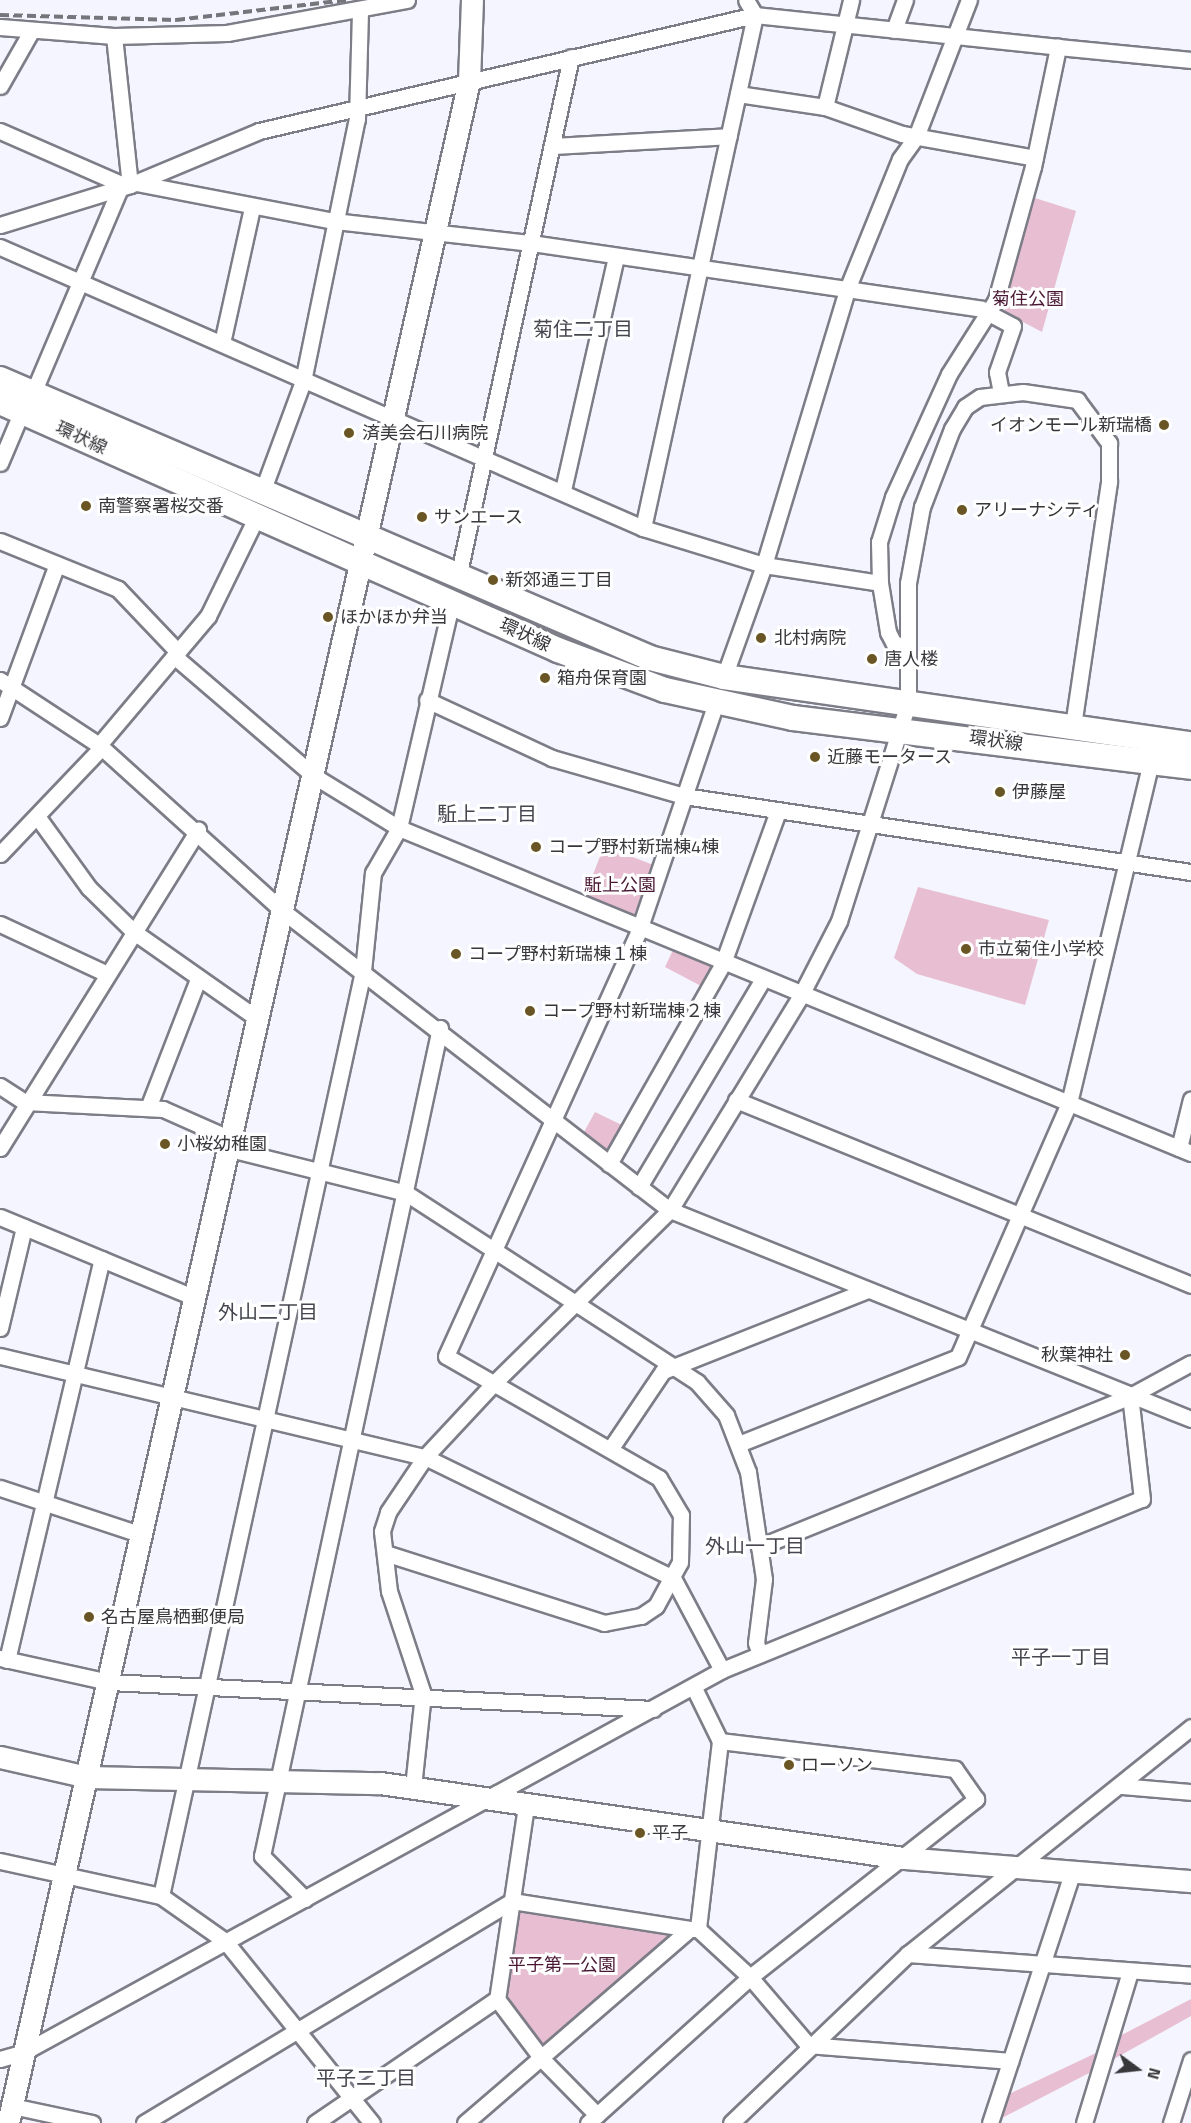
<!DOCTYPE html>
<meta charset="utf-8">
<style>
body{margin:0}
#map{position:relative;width:1191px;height:2123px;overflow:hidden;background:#f4f5fe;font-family:"Titillium Web","Noto Sans JP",sans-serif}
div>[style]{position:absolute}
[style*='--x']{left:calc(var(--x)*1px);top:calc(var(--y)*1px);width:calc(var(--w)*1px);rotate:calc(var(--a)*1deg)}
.green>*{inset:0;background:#e8bfd2;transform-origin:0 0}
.roads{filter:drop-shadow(2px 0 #7c7d87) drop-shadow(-2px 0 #7c7d87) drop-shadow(0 2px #7c7d87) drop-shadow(0 -2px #7c7d87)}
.street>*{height:15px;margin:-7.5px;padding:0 7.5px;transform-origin:7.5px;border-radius:7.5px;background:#fff}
.secondary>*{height:21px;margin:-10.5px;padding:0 10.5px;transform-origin:10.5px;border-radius:10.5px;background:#fff}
.primary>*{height:24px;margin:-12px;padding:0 12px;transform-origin:12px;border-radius:12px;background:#fff}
.rail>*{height:4px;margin-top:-2px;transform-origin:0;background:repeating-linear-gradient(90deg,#75757b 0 9px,transparent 0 13.5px)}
.dots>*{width:16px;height:16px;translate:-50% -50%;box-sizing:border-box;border:3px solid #fff;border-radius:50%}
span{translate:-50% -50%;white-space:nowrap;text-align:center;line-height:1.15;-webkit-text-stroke:6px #fff;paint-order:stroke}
.park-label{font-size:18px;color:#4a1834}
.poi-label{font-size:18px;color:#37373c}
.right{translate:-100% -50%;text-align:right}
.left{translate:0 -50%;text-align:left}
.street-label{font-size:18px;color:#37373c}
.neighbourhood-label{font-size:20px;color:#464650}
.north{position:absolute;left:1107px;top:2039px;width:60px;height:60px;-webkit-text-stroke:4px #fff;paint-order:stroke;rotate:105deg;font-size:16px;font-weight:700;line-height:24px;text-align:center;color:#37373c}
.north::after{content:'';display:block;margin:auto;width:21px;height:27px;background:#37373c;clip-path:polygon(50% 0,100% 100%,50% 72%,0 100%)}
</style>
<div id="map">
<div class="green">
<i style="clip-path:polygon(1035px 198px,1076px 211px,1042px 332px,1006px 313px,1003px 304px)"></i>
<i style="left:604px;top:846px;width:55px;height:57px;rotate:21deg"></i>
<i style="clip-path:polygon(918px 887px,1049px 920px,1025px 1005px,917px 974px,894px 958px)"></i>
<i style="clip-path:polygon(674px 948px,714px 963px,701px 986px,665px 967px)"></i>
<i style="clip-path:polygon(595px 1112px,628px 1128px,613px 1158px,583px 1134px)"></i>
<i style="clip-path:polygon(515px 1903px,686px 1929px,545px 2056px,500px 1996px)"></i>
<i style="clip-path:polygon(1191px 1999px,1191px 2016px,1105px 2064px,1112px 2040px)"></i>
<i style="clip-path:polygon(1096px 2053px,1091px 2072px,998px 2120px,1007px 2095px)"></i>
</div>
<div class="roads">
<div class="street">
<i style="--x:0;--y:27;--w:114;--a:4.5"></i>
<i style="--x:114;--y:36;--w:113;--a:-1.5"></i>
<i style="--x:227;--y:33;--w:183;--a:-10.4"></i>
<i style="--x:894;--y:30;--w:32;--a:-70"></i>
<i style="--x:114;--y:36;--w:150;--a:83.9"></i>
<i style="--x:0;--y:86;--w:64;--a:-60.3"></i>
<i style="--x:738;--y:94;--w:88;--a:8.5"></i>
<i style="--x:825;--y:107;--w:82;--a:19.3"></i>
<i style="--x:902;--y:134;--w:135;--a:10.2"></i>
<i style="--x:825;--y:107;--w:110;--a:-76.3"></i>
<i style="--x:0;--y:131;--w:137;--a:23.6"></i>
<i style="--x:552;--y:146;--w:177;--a:-3.2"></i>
<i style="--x:136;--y:183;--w:202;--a:10.9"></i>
<i style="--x:334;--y:221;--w:198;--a:6.4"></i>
<i style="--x:531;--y:243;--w:455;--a:8.3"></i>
<i style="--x:981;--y:309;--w:36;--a:28"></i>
<i style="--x:1013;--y:326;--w:49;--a:109.2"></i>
<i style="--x:997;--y:372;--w:20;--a:79"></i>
<i style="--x:0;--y:225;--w:136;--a:-17.1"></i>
<i style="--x:130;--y:185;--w:140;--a:-22.7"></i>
<i style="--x:259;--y:131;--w:509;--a:-13.16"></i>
<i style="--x:755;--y:15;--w:305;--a:6"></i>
<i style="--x:0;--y:247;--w:702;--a:23.61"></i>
<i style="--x:643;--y:528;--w:127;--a:17"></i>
<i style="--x:764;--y:565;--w:290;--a:-73.2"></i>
<i style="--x:848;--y:287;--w:138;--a:-67.9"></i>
<i style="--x:900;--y:159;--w:27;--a:-54"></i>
<i style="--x:916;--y:137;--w:147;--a:-68.9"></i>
<i style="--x:222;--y:343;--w:138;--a:-77.5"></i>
<i style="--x:33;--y:393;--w:223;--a:-67"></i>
<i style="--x:0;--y:463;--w:56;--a:-67.1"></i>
<i style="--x:563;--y:490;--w:239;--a:-77.2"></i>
<i style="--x:262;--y:492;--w:118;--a:-69.7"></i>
<i style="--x:303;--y:381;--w:268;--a:-78.4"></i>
<i style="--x:357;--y:119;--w:106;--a:-88.4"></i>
<i style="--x:643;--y:528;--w:525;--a:-77.68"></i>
<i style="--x:755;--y:15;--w:17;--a:-121"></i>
<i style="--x:0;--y:541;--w:127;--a:22.1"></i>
<i style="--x:118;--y:589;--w:87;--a:46.4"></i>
<i style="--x:458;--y:577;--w:532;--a:-77.74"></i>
<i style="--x:880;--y:583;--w:50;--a:80.7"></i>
<i style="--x:888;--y:632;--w:13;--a:63"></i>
<i style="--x:894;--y:644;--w:12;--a:9"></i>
<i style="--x:174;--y:656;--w:184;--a:40.6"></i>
<i style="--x:314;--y:776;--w:100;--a:31.5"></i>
<i style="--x:399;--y:828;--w:856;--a:22.31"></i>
<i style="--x:724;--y:677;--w:119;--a:-70.3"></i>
<i style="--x:764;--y:565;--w:117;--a:8.8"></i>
<i style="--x:880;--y:583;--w:41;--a:-91.4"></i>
<i style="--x:879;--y:542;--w:47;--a:-72.7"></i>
<i style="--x:893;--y:497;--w:135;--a:-65.5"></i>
<i style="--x:949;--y:374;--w:88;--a:-57.6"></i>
<i style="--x:996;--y:300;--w:138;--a:-74.5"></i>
<i style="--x:1033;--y:167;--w:123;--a:-78.2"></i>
<i style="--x:1058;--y:47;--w:134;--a:5.6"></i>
<i style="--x:0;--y:680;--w:118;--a:33.3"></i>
<i style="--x:99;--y:745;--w:249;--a:42.1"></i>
<i style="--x:284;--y:912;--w:488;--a:37.7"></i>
<i style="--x:670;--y:1210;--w:561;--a:21.86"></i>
<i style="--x:427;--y:700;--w:138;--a:24.9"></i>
<i style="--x:552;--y:758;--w:137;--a:16.1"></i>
<i style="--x:684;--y:796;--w:513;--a:8.53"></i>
<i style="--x:0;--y:718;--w:164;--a:-69.7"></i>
<i style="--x:99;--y:745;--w:169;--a:-49.8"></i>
<i style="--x:208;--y:616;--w:109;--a:-63.9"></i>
<i style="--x:39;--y:819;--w:85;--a:54.1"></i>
<i style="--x:89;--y:888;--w:63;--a:44.4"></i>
<i style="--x:134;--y:932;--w:153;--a:35.1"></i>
<i style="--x:0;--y:854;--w:148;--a:-46.4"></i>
<i style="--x:0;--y:924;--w:118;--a:25"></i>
<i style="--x:0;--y:1086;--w:30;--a:33"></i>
<i style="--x:25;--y:1102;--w:138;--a:2.9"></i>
<i style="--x:163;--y:1109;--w:67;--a:23.9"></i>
<i style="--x:224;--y:1136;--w:14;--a:65"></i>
<i style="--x:230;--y:1149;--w:181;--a:14"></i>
<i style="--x:406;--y:1193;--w:347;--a:33"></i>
<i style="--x:697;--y:1382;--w:44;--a:48.7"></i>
<i style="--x:726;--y:1415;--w:61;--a:68.9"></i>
<i style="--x:748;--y:1472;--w:108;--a:81.5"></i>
<i style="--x:764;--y:1579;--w:64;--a:97.1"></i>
<i style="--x:756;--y:1643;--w:12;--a:70"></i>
<i style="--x:736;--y:1100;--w:491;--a:22.1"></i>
<i style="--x:148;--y:1108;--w:138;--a:-68.8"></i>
<i style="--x:0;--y:1148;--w:375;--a:-58.1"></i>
<i style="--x:1179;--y:1148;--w:50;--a:-76.2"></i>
<i style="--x:609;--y:1164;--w:231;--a:-60.4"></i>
<i style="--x:723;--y:963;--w:162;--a:-70.1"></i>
<i style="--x:639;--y:1187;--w:242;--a:-59.2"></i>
<i style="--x:0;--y:1217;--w:212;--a:22.5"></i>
<i style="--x:0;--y:1328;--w:104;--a:-76.6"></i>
<i style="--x:0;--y:1356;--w:437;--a:13.4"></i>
<i style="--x:425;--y:1457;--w:276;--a:26"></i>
<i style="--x:673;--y:1578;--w:104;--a:62"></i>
<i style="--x:741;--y:1443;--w:233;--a:-21.6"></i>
<i style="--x:958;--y:1357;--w:277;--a:-66.4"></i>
<i style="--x:1069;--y:1103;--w:351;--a:-76.5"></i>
<i style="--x:611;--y:1448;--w:93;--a:-56"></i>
<i style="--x:663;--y:1371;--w:220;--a:-21.6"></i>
<i style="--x:0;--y:1488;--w:150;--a:18.3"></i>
<i style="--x:759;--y:1547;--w:401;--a:-22.1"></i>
<i style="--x:385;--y:1553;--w:230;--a:17.7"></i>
<i style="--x:604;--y:1623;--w:38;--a:-11"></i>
<i style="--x:641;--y:1616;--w:18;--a:-34"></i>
<i style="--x:656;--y:1606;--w:50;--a:-61.4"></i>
<i style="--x:680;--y:1562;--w:47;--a:-88.8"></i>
<i style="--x:681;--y:1515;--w:43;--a:-120.7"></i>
<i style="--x:659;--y:1478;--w:245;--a:-150.2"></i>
<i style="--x:446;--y:1356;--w:468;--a:-65.6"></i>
<i style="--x:639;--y:930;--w:241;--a:-71.3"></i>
<i style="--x:0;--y:1658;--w:112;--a:12.4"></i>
<i style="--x:109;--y:1682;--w:545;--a:2.84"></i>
<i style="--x:7;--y:1660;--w:412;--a:-76.7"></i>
<i style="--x:695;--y:1690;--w:57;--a:63.9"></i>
<i style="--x:720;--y:1741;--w:189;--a:96.7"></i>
<i style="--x:1121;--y:1786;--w:70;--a:4.9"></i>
<i style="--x:413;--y:1787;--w:94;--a:-83.9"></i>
<i style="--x:423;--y:1694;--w:108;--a:-108.3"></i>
<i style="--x:389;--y:1591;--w:60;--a:-96.7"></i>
<i style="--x:382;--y:1531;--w:20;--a:-72"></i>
<i style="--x:388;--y:1512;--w:66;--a:-56.1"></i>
<i style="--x:425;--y:1457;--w:103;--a:-47"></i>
<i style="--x:495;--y:1382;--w:245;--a:-44.5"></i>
<i style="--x:670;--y:1210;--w:252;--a:-58.6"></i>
<i style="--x:801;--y:995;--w:83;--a:-62.8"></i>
<i style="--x:839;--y:921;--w:228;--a:-72.4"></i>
<i style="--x:908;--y:704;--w:121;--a:-90"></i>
<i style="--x:908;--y:583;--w:77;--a:-79.6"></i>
<i style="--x:922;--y:507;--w:84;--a:-69"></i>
<i style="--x:952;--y:429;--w:26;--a:-59"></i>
<i style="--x:965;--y:407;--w:18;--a:-34"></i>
<i style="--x:980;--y:397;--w:43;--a:-6.6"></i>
<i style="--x:1023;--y:392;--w:55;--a:8.4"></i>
<i style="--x:1077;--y:400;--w:54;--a:53.3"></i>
<i style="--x:1109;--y:443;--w:39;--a:90"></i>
<i style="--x:1109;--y:482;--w:248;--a:98.4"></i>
<i style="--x:526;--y:1806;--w:195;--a:98.5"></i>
<i style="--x:497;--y:1999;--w:76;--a:53"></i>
<i style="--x:543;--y:2060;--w:77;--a:45.5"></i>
<i style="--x:0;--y:1861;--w:165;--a:12.3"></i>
<i style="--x:161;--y:1896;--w:78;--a:35.1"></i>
<i style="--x:225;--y:1941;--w:234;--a:51.1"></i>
<i style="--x:161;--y:1896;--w:947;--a:-77.68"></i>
<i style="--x:363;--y:971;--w:99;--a:-84.2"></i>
<i style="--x:373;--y:873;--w:52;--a:-60"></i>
<i style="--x:399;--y:828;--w:233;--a:-76.9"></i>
<i style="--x:305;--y:1899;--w:61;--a:-135"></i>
<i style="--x:262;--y:1856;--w:847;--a:-77.87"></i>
<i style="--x:908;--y:1954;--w:284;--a:4.2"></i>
<i style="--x:0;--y:2059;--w:25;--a:-16"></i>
<i style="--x:24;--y:2052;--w:796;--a:-28.69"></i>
<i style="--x:722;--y:1670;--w:453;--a:-22.2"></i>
<i style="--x:1142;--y:1499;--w:104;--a:-96.6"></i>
<i style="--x:1130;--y:1396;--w:69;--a:-28.4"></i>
<i style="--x:12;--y:2106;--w:82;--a:12"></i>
<i style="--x:144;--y:2123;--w:430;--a:-31.1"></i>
<i style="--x:512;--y:1901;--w:180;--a:8.9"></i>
<i style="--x:315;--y:2123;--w:220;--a:-34.3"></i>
<i style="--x:465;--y:2123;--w:297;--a:-40.8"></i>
<i style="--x:690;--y:1929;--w:8;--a:0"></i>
<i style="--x:698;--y:1929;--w:71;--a:42.7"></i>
<i style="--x:750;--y:1977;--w:89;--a:49.5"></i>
<i style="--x:808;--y:2045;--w:203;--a:4.5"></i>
<i style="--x:588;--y:2123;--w:218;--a:-42"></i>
<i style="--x:750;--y:1977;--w:288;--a:-38.2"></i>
<i style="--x:976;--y:1799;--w:37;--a:-125"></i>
<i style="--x:955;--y:1769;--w:237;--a:-173.2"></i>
<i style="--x:731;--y:2123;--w:245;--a:-43.7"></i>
<i style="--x:908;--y:1954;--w:363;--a:-38.7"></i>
<i style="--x:990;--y:2123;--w:263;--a:-71.8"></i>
<i style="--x:1084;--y:2123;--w:158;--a:-73.1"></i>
<i style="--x:1171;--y:2123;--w:66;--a:-72.4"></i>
</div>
<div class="secondary">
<i style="--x:0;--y:1757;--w:89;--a:12.9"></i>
<i style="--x:87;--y:1777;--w:293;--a:1.2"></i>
<i style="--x:380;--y:1783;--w:528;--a:8.16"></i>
<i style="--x:903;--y:1858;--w:289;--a:4.6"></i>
<i style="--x:8;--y:2123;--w:2093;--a:-77.28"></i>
<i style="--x:469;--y:81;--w:81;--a:-87.9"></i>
</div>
<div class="primary">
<i style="--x:0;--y:379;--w:707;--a:23.23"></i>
<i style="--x:650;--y:658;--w:76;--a:14.4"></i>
<i style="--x:724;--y:677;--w:472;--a:8.2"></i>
<i style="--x:0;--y:402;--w:611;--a:23.96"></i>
<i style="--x:558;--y:650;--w:114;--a:20.5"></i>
<i style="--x:665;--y:690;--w:131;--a:12.3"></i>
<i style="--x:793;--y:718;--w:401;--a:7"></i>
</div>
</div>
<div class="rail">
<i style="--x:0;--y:15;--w:176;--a:1.6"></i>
<i style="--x:176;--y:20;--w:172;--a:-6.7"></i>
</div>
<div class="dots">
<i style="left:1164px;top:425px;background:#6a5625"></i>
<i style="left:349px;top:433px;background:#6a5625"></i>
<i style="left:86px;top:506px;background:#6a5625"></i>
<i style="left:962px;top:510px;background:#6a5625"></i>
<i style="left:422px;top:517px;background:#6a5625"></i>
<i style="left:493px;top:580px;background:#6a5625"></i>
<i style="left:328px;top:617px;background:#6a5625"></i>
<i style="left:761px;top:638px;background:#6a5625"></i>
<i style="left:872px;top:659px;background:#6a5625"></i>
<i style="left:545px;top:678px;background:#6a5625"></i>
<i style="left:815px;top:757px;background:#6a5625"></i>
<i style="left:1000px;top:792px;background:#6a5625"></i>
<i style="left:536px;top:847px;background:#6a5625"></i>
<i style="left:966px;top:949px;background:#6a5625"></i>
<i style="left:456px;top:954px;background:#6a5625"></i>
<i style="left:530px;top:1011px;background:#6a5625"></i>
<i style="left:165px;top:1144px;background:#6a5625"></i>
<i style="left:1125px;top:1355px;background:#6a5625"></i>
<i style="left:89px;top:1617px;background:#6a5625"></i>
<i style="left:789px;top:1765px;background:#6a5625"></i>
<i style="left:640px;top:1833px;background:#6a5625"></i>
</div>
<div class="park-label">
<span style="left:1028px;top:299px">菊住公園</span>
<span style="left:620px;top:885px">駈上公園</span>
<span style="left:562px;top:1965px">平子第一公園</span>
</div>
<div class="poi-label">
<span class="right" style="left:1152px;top:425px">イオンモール新瑞橋</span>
<span class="left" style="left:362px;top:433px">済美会石川病院</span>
<span class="left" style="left:98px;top:506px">南警察署桜交番</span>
<span class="left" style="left:974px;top:510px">アリーナシティ</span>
<span class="left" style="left:434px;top:517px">サンエース</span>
<span class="left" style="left:505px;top:580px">新郊通三丁目</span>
<span class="left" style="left:340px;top:617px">ほかほか弁当</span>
<span class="left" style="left:774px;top:638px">北村病院</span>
<span class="left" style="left:884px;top:659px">唐人楼</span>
<span class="left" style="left:557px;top:678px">箱舟保育園</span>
<span class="left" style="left:827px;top:757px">近藤モータース</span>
<span class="left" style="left:1012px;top:792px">伊藤屋</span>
<span class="left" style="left:548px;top:847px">コープ野村新瑞棟4棟</span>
<span class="left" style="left:978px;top:949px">市立菊住小学校</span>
<span class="left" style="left:468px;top:954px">コープ野村新瑞棟１棟</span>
<span class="left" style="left:542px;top:1011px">コープ野村新瑞棟２棟</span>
<span class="left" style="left:177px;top:1144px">小桜幼稚園</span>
<span class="right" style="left:1113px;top:1355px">秋葉神社</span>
<span class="left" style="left:101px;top:1617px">名古屋鳥栖郵便局</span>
<span class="left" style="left:801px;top:1765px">ローソン</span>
<span class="left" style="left:652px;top:1833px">平子</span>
</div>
<div class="street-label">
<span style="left:81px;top:438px;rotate:25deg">環状線</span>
<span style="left:525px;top:635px;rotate:25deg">環状線</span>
<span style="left:996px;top:741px;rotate:8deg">環状線</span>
</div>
<div class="neighbourhood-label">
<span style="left:583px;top:328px">菊住二丁目</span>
<span style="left:487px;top:813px">駈上二丁目</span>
<span style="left:268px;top:1311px">外山二丁目</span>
<span style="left:755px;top:1545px">外山一丁目</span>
<span style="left:1061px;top:1656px">平子一丁目</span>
<span style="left:366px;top:2077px">平子二丁目</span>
</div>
<div class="north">N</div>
</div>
